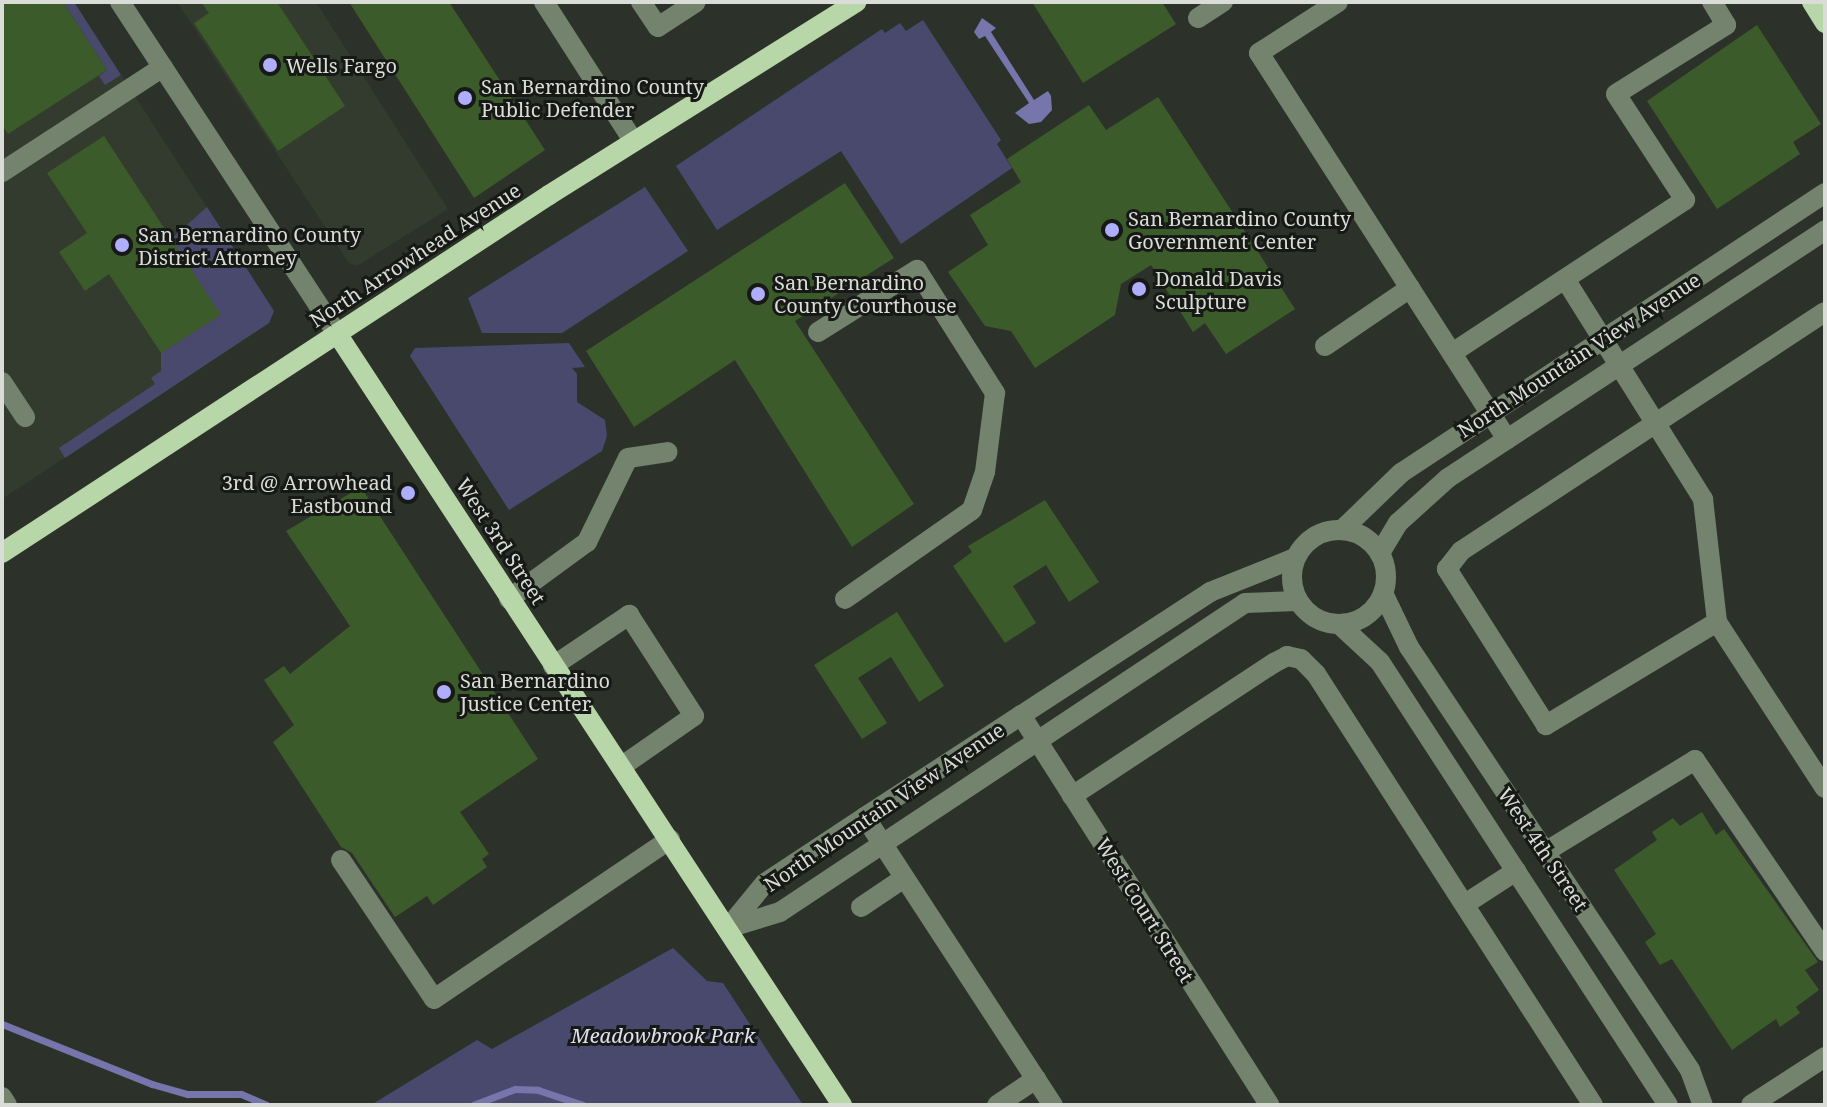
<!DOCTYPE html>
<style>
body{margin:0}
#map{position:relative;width:1827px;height:1107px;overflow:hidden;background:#2c322a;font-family:"Noto Serif",serif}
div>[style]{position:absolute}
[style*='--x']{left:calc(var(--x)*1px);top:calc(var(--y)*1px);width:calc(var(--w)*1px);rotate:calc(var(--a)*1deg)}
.built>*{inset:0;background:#323b2d}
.green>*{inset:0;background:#49496e}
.water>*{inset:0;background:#7675ac}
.stream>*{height:7px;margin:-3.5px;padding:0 3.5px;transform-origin:3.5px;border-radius:3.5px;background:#7675ac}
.building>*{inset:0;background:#3c5b2a}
.minor>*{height:20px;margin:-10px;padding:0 10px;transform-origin:10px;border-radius:10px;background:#74836d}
.minor>.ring{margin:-10px;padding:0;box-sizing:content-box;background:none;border:20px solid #74836d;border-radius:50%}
.major>*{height:20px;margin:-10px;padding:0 10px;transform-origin:10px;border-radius:10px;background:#b8d7a8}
.dots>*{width:22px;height:22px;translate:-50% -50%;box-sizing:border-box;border:4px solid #161915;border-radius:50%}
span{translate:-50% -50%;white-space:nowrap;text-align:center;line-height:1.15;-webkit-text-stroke:6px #161915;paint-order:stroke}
.poi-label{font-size:20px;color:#d9dcd7}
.left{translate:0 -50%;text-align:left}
.right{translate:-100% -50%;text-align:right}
.street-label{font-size:20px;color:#d9dcd7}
.park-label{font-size:20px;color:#e0e0f1;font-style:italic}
.frame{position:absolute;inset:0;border:4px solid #d9dcd7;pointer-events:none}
</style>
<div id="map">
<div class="built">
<i style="clip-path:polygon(2px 2px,74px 2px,274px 311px,269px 323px,2px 499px)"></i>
<i style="clip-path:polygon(177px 2px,316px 2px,448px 209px,357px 266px,349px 263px)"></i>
</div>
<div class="green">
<i style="clip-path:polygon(63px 2px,74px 2px,121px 75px,105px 85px,99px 76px,107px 70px)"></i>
<i style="clip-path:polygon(923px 20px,1001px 140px,997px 144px,1012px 168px,901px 244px,841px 151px,717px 230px,676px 166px,882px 29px,885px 33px,900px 23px,906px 31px)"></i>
<i style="clip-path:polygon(645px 187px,688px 251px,562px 333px,482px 333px,468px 298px)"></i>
<i style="clip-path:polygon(207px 207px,274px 311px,269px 323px,65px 458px,59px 448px,155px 384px,151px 378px,161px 371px,161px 353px,220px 315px,171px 239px)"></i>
<i style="clip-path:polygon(569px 343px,585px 367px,572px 368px,577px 374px,577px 402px,605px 420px,607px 436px,602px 451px,509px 510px,410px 356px,415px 348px)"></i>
<i style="clip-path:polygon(673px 948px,707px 981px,723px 983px,803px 1105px,371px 1105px,477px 1040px,492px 1049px)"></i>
</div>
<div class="water">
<i style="clip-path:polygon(982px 18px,996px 28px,991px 32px,1034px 100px,1048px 91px,1051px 96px,1052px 110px,1041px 122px,1029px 124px,1015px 113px,1029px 103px,985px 36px,979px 39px,974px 32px)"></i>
</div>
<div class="stream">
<i style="--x:2;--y:1024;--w:162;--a:21.8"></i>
<i style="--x:152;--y:1084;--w:37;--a:16"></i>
<i style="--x:188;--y:1094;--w:53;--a:0"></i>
<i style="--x:241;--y:1094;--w:28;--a:23"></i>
<i style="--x:473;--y:1105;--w:45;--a:-20.9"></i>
<i style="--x:515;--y:1089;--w:23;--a:2"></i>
<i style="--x:538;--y:1090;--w:47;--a:18.4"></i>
</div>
<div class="building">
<i style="clip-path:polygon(2px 2px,63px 2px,107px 70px,8px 134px,2px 125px)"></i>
<i style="clip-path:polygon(201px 2px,277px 2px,345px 106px,278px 151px,194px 23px,209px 13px)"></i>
<i style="clip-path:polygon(349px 2px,449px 2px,545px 150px,474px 198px)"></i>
<i style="clip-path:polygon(1032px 2px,1162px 2px,1176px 24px,1083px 83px)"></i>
<i style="clip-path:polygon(1757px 25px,1821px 124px,1793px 142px,1800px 154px,1717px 209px,1647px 101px)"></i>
<i style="clip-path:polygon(1158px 97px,1295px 309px,1226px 354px,1205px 323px,1193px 332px,1151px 265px,1121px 284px,1115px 315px,1035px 368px,1011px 331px,985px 326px,948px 272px,988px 245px,970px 215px,1021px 182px,1007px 159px,1089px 105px,1106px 130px)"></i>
<i style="clip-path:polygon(104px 136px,221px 315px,161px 353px,109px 274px,85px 291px,59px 252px,87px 233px,47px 173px)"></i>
<i style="clip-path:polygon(845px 183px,894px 258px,795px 321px,914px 504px,852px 547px,735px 360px,634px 427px,586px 351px)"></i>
<i style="clip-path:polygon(361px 487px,538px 759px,460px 812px,489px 854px,482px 859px,487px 867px,433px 905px,427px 896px,395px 917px,352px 853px,341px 847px,273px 742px,294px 725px,264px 680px,284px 666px,290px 674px,350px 626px,286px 531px)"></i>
<i style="clip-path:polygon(1045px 500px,1099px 582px,1069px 602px,1046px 565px,1013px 586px,1036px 623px,1005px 643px,953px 566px,972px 552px,968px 546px)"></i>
<i style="clip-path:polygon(897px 612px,944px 686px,919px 702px,891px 657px,858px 678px,887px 723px,862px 739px,814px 665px)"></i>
<i style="clip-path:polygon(1702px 812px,1716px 835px,1724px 829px,1818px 962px,1805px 970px,1819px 990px,1796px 1007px,1800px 1013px,1780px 1027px,1776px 1019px,1732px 1050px,1672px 959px,1660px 965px,1645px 942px,1656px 934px,1614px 870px,1657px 840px,1652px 832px,1673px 818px,1680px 826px)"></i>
</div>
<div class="minor">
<i style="--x:120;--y:2;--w:398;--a:56.8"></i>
<i style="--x:544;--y:2;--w:166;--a:57.3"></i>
<i style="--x:641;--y:2;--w:30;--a:56"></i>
<i style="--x:658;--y:27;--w:45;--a:-33.3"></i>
<i style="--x:1338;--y:2;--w:94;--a:147.2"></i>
<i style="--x:1259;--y:53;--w:459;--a:57.3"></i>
<i style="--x:1198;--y:18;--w:30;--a:-33"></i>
<i style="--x:2;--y:172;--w:192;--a:-33.1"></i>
<i style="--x:1565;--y:279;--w:260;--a:57.9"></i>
<i style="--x:1703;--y:499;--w:124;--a:83.5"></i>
<i style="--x:1717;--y:622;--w:198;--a:57"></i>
<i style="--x:818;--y:332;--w:117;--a:-32.1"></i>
<i style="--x:917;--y:270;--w:146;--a:57.6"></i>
<i style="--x:995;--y:393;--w:80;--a:97.2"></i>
<i style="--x:985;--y:472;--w:40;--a:108.9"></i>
<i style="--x:972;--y:510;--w:155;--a:145"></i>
<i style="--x:1325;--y:346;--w:103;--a:-34.3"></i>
<i style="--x:1452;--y:353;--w:279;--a:-33.3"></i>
<i style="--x:1685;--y:200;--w:126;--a:-123.1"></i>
<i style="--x:1616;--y:94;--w:130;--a:-32.1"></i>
<i style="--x:1726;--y:25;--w:27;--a:-121"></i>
<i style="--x:2;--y:382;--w:42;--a:56.7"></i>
<i style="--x:1343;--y:529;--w:81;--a:-44"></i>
<i style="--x:1401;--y:473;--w:508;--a:-33.44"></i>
<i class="ring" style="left:1292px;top:530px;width:74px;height:74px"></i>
<i style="--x:1380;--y:553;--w:35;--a:-59"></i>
<i style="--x:1398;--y:523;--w:67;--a:-42"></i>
<i style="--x:1448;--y:478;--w:451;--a:-33.3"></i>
<i style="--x:1383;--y:593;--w:60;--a:64.3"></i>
<i style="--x:1409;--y:647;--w:508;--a:56.4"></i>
<i style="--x:1690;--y:1070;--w:37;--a:70"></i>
<i style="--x:509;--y:599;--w:97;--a:-36.2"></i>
<i style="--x:587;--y:542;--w:93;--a:-64"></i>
<i style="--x:628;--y:458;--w:40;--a:-8.5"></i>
<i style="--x:1717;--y:622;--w:200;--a:148.9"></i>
<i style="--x:1546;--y:725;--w:185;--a:-122.4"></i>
<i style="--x:1447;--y:569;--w:23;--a:-52"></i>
<i style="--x:1461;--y:551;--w:435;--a:-33.3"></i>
<i style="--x:1340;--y:625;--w:54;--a:42.8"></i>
<i style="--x:1380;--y:662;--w:528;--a:56.97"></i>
<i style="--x:553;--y:666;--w:92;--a:-33.9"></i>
<i style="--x:629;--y:615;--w:120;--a:57.2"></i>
<i style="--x:694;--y:716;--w:88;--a:145.2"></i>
<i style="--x:1021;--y:715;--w:462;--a:57.5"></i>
<i style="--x:1072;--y:796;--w:242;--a:-33.4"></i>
<i style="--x:1274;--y:663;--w:15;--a:-28"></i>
<i style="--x:1287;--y:656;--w:14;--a:12"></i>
<i style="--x:1301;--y:659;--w:21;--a:45"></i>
<i style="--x:1316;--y:674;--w:512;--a:57.27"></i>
<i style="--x:865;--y:817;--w:344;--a:56.9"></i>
<i style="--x:1545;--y:852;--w:176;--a:-31.5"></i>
<i style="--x:1695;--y:760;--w:231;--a:55.8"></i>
<i style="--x:341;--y:860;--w:167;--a:56.2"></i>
<i style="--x:434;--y:999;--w:285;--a:-34.1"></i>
<i style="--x:1465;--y:904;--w:61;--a:-32.9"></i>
<i style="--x:861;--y:907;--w:52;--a:-34"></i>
<i style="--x:728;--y:928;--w:58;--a:-50.6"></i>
<i style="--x:765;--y:883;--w:120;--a:-33.4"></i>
<i style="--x:865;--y:817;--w:412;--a:-33.1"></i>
<i style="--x:1210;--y:592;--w:92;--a:-21.8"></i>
<i style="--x:728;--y:928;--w:54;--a:-17.1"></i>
<i style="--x:780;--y:912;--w:558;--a:-33.6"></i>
<i style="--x:1245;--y:603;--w:53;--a:-2.2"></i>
<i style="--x:2;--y:1097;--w:9;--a:58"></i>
<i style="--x:997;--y:1105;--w:47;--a:-33.7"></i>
<i style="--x:1751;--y:1105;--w:88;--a:-33"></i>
</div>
<div class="major">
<i style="--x:1812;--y:2;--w:25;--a:58"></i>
<i style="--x:338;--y:335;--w:920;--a:56.79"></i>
<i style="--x:2;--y:553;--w:654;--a:-33.2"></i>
<i style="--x:549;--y:195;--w:363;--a:-32.1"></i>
</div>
<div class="dots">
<i style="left:270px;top:65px;background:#afaefa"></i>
<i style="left:465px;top:98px;background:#afaefa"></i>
<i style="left:1112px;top:230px;background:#afaefa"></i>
<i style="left:122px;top:245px;background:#afaefa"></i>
<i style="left:1139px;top:289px;background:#afaefa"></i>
<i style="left:758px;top:294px;background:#afaefa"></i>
<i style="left:408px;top:493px;background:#afaefa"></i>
<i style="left:444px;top:692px;background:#afaefa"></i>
</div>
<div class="poi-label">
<span class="left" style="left:286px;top:65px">Wells Fargo</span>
<span class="left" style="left:481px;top:98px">San Bernardino County<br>Public Defender</span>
<span class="left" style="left:1128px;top:230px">San Bernardino County<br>Government Center</span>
<span class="left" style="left:138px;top:246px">San Bernardino County<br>District Attorney</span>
<span class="left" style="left:1155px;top:290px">Donald Davis<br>Sculpture</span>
<span class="left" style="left:774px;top:294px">San Bernardino<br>County Courthouse</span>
<span class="right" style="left:392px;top:494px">3rd @ Arrowhead<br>Eastbound</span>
<span class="left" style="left:460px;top:692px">San Bernardino<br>Justice Center</span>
</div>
<div class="street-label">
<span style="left:415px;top:255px;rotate:-33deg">North Arrowhead Avenue</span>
<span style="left:1579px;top:355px;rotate:-33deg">North Mountain View Avenue</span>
<span style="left:501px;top:541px;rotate:57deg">West 3rd Street</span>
<span style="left:884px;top:807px;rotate:-34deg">North Mountain View Avenue</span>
<span style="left:1543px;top:849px;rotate:56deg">West 4th Street</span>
<span style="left:1145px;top:910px;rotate:58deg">West Court Street</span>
</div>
<div class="park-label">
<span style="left:663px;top:1035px">Meadowbrook Park</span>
</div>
<div class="frame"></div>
</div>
